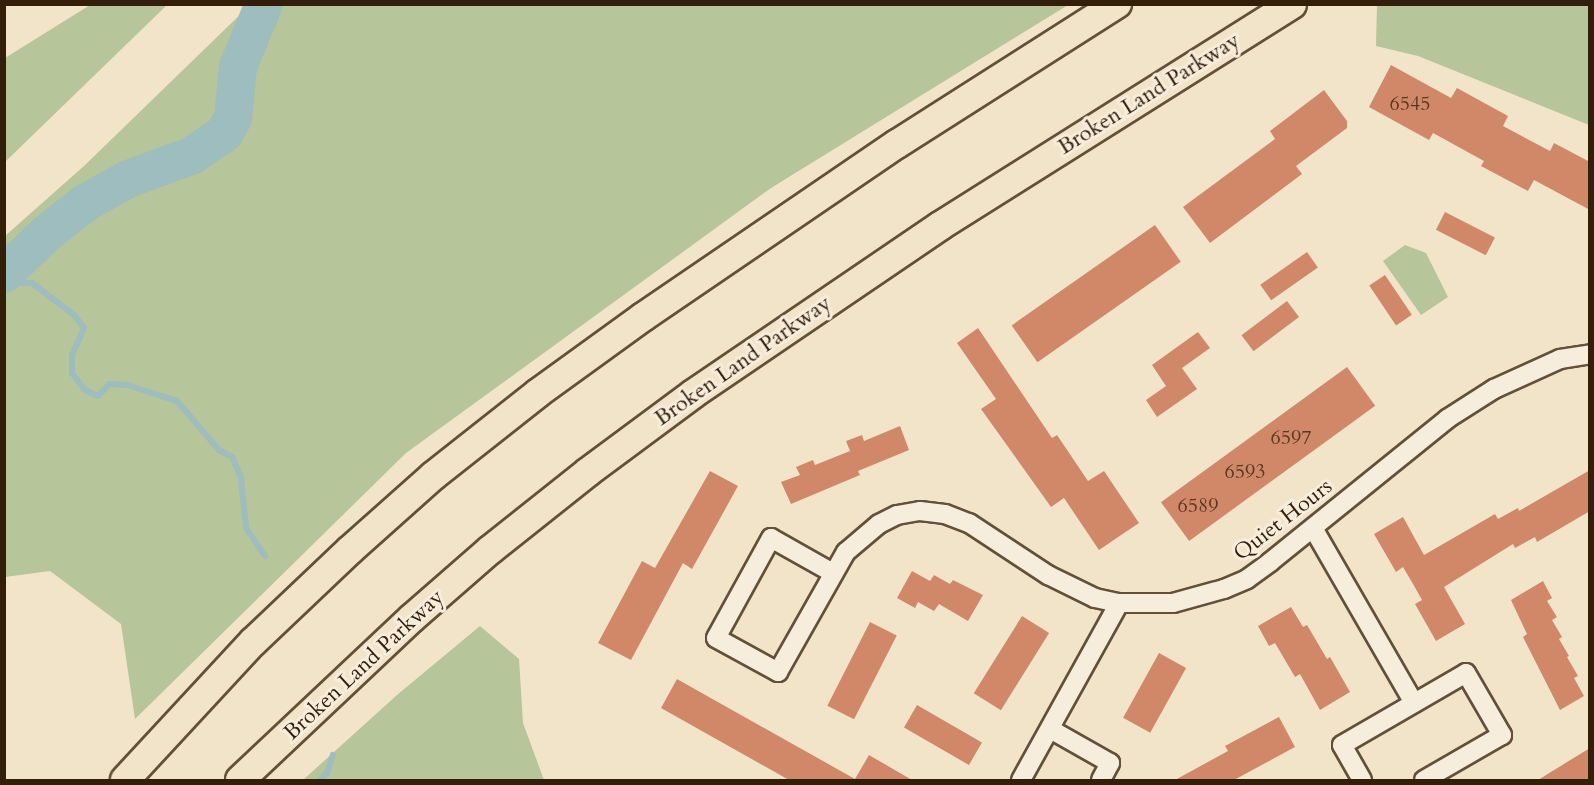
<!DOCTYPE html>
<style>
body{margin:0}
#map{position:relative;width:1594px;height:785px;overflow:hidden;background:#f2e4c9;font-family:Cardo,serif}
div>[style]{position:absolute}
[style*='--x']{left:calc(var(--x)*1px);top:calc(var(--y)*1px);width:calc(var(--w)*1px);rotate:calc(var(--a)*1deg)}
.green>*{inset:0;background:#b6c59a}
.stream>*{height:6px;margin:-3px;padding:0 3px;transform-origin:3px;border-radius:3px;background:#9dbdbe}
.river>*{height:38px;margin:-19px;padding:0 19px;transform-origin:19px;border-radius:19px;background:#9dbdbe}
.building>*{inset:0;background:#d18869;transform-origin:0 0}
.roads{filter:drop-shadow(2px 0 #625039) drop-shadow(-2px 0 #625039) drop-shadow(0 2px #625039) drop-shadow(0 -2px #625039)}
.street>*{height:18px;margin:-9px;padding:0 9px;transform-origin:9px;border-radius:9px;background:#f7eddc}
.primary>*{height:28px;margin:-14px;padding:0 14px;transform-origin:14px;border-radius:14px;background:#f2e4c9}
span{translate:-50% -50%;white-space:nowrap;text-align:center;line-height:1.15;-webkit-text-stroke:6px #f7eddc;paint-order:stroke}
.number-label{font-size:20px;color:#5a3821}
.number-label span{-webkit-text-stroke-width:0}
.street-label{font-size:22px;color:#321e09}
.frame{position:absolute;inset:0;border:6px solid #321e09;pointer-events:none}
</style>
<div id="map">
<div class="green">
<i style="clip-path:polygon(90px 5px,167px 5px,5px 162px,5px 58px)"></i>
<i style="clip-path:polygon(250px 5px,250px 4px,1068px 5px,771px 188px,406px 453px,135px 719px,121px 624px,50px 571px,5px 577px,5px 236px,84px 166px)"></i>
<i style="clip-path:polygon(1377px 5px,1589px 5px,1589px 125px,1418px 56px,1376px 46px)"></i>
<i style="clip-path:polygon(1405px 245px,1426px 253px,1448px 297px,1421px 315px,1383px 261px)"></i>
<i style="clip-path:polygon(480px 626px,519px 659px,523px 723px,544px 780px,303px 780px,397px 695px)"></i>
</div>
<div class="stream">
<i style="--x:4;--y:283;--w:28;--a:0"></i>
<i style="--x:32;--y:283;--w:53;--a:37.3"></i>
<i style="--x:74;--y:315;--w:16;--a:52"></i>
<i style="--x:84;--y:328;--w:30;--a:114"></i>
<i style="--x:72;--y:355;--w:18;--a:90"></i>
<i style="--x:72;--y:373;--w:21;--a:53"></i>
<i style="--x:85;--y:390;--w:14;--a:25"></i>
<i style="--x:98;--y:396;--w:16;--a:-47"></i>
<i style="--x:109;--y:384;--w:18;--a:3"></i>
<i style="--x:127;--y:385;--w:52;--a:17.7"></i>
<i style="--x:177;--y:401;--w:65;--a:49.4"></i>
<i style="--x:219;--y:450;--w:15;--a:28"></i>
<i style="--x:232;--y:457;--w:22;--a:66"></i>
<i style="--x:241;--y:477;--w:51;--a:84.4"></i>
<i style="--x:246;--y:528;--w:34;--a:56"></i>
<i style="--x:320;--y:780;--w:10;--a:-45"></i>
<i style="--x:327;--y:773;--w:19;--a:-72"></i>
</div>
<div class="river">
<i style="--x:4;--y:274;--w:59;--a:-43.6"></i>
<i style="--x:47;--y:233;--w:48;--a:-38.3"></i>
<i style="--x:85;--y:203;--w:49;--a:-29.2"></i>
<i style="--x:128;--y:179;--w:67;--a:-20.1"></i>
<i style="--x:191;--y:156;--w:40;--a:-34"></i>
<i style="--x:224;--y:134;--w:18;--a:-61"></i>
<i style="--x:233;--y:118;--w:51;--a:-84.4"></i>
<i style="--x:238;--y:67;--w:68;--a:-67.6"></i>
</div>
<div class="building">
<i style="clip-path:polygon(1391px 65px,1451px 98px,1457px 88px,1508px 116px,1503px 126px,1550px 151px,1554px 143px,1590px 162px,1590px 210px,1534px 180px,1528px 191px,1481px 166px,1484px 161px,1433px 133px,1429px 140px,1369px 107px)"></i>
<i style="clip-path:polygon(1324px 90px,1347px 121px,1347px 128px,1296px 166px,1302px 174px,1210px 243px,1183px 207px,1275px 139px,1270px 131px)"></i>
<i style="left:1445px;top:212px;width:56px;height:20px;rotate:27deg"></i>
<i style="left:1155px;top:225px;width:45px;height:175px;rotate:55deg"></i>
<i style="left:1307px;top:252px;width:19px;height:57px;rotate:55deg"></i>
<i style="left:1385px;top:275px;width:48px;height:19px;rotate:56deg"></i>
<i style="left:1287px;top:301px;width:20px;height:57px;rotate:53deg"></i>
<i style="clip-path:polygon(978px 328px,1052px 438px,1057px 435px,1088px 481px,1104px 471px,1139px 523px,1099px 550px,1064px 498px,1051px 507px,981px 409px,996px 399px,957px 343px)"></i>
<i style="clip-path:polygon(1198px 332px,1210px 348px,1182px 368px,1197px 389px,1157px 417px,1146px 400px,1166px 386px,1152px 365px)"></i>
<i style="left:1347px;top:367px;width:48px;height:230px;rotate:54deg"></i>
<i style="clip-path:polygon(900px 426px,909px 450px,858px 471px,860px 475px,791px 504px,781px 482px,800px 475px,796px 467px,813px 460px,815px 465px,850px 451px,846px 441px,862px 435px,864px 441px)"></i>
<i style="clip-path:polygon(1590px 470px,1590px 511px,1537px 542px,1535px 537px,1515px 548px,1513px 544px,1444px 587px,1465px 624px,1436px 641px,1415px 604px,1422px 600px,1413px 584px,1403px 567px,1396px 572px,1374px 534px,1403px 517px,1424px 555px,1495px 514px,1498px 519px,1518px 508px,1519px 511px)"></i>
<i style="clip-path:polygon(710px 471px,738px 486px,692px 569px,683px 563px,631px 660px,598px 643px,642px 561px,655px 568px)"></i>
<i style="clip-path:polygon(912px 571px,930px 581px,934px 575px,950px 584px,953px 580px,983px 595px,968px 621px,939px 604px,934px 611px,918px 602px,915px 608px,897px 598px)"></i>
<i style="clip-path:polygon(1543px 581px,1552px 598px,1547px 601px,1557px 617px,1552px 620px,1562px 637px,1559px 639px,1569px 656px,1567px 657px,1578px 676px,1574px 678px,1584px 696px,1560px 710px,1523px 637px,1527px 634px,1511px 600px)"></i>
<i style="clip-path:polygon(1291px 607px,1303px 627px,1307px 625px,1327px 659px,1330px 657px,1350px 692px,1320px 710px,1300px 674px,1295px 677px,1275px 643px,1269px 646px,1258px 626px)"></i>
<i style="left:1022px;top:616px;width:32px;height:91px;rotate:32deg"></i>
<i style="left:870px;top:622px;width:30px;height:94px;rotate:27deg"></i>
<i style="left:1159px;top:653px;width:31px;height:74px;rotate:29deg"></i>
<i style="clip-path:polygon(677px 679px,855px 779px,869px 755px,912px 780px,789px 780px,661px 708px)"></i>
<i style="left:917px;top:705px;width:75px;height:26px;rotate:30deg"></i>
<i style="clip-path:polygon(1279px 717px,1295px 747px,1234px 780px,1175px 780px,1228px 751px,1225px 746px)"></i>
<i style="clip-path:polygon(1590px 748px,1590px 780px,1538px 780px,1572px 759px)"></i>
</div>
<div class="roads">
<div class="street">
<i style="--x:1313;--y:528;--w:202;--a:60"></i>
<i style="--x:833;--y:573;--w:71;--a:-150.6"></i>
<i style="--x:771;--y:538;--w:114;--a:118.8"></i>
<i style="--x:716;--y:638;--w:71;--a:28.7"></i>
<i style="--x:778;--y:672;--w:138;--a:-60.5"></i>
<i style="--x:846;--y:552;--w:43;--a:-40.3"></i>
<i style="--x:879;--y:524;--w:20;--a:-27"></i>
<i style="--x:897;--y:515;--w:23;--a:-10"></i>
<i style="--x:920;--y:511;--w:25;--a:7"></i>
<i style="--x:945;--y:514;--w:26;--a:21"></i>
<i style="--x:969;--y:523;--w:95;--a:33.4"></i>
<i style="--x:1048;--y:575;--w:52;--a:26.1"></i>
<i style="--x:1095;--y:598;--w:25;--a:12"></i>
<i style="--x:1119;--y:603;--w:54;--a:0"></i>
<i style="--x:1173;--y:603;--w:53;--a:-15.4"></i>
<i style="--x:1224;--y:589;--w:25;--a:-23"></i>
<i style="--x:1247;--y:579;--w:29;--a:-36"></i>
<i style="--x:1270;--y:562;--w:228;--a:-38.9"></i>
<i style="--x:1447;--y:419;--w:56;--a:-32.6"></i>
<i style="--x:1494;--y:389;--w:72;--a:-24.4"></i>
<i style="--x:1560;--y:359;--w:30;--a:-9"></i>
<i style="--x:1050;--y:729;--w:69;--a:29.5"></i>
<i style="--x:1110;--y:763;--w:19;--a:118"></i>
<i style="--x:1021;--y:780;--w:202;--a:-61"></i>
<i style="--x:1362;--y:780;--w:40;--a:-119.7"></i>
<i style="--x:1342;--y:745;--w:143;--a:-30.1"></i>
<i style="--x:1466;--y:673;--w:72;--a:59.9"></i>
<i style="--x:1502;--y:735;--w:90;--a:150"></i>
</div>
<div class="primary">
<i style="--x:125;--y:780;--w:188;--a:-47.2"></i>
<i style="--x:253;--y:642;--w:134;--a:-43.5"></i>
<i style="--x:350;--y:550;--w:111;--a:-41.7"></i>
<i style="--x:433;--y:476;--w:134;--a:-38.3"></i>
<i style="--x:538;--y:393;--w:130;--a:-35.9"></i>
<i style="--x:643;--y:317;--w:307;--a:-34.3"></i>
<i style="--x:897;--y:144;--w:261;--a:-32.5"></i>
<i style="--x:240;--y:780;--w:236;--a:-43.3"></i>
<i style="--x:412;--y:618;--w:103;--a:-41.1"></i>
<i style="--x:490;--y:550;--w:125;--a:-38.5"></i>
<i style="--x:588;--y:472;--w:131;--a:-36.6"></i>
<i style="--x:693;--y:394;--w:299;--a:-34.2"></i>
<i style="--x:940;--y:226;--w:416;--a:-32.2"></i>
</div>
</div>
<div class="number-label">
<span style="left:1410px;top:103px">6545</span>
<span style="left:1291px;top:437px">6597</span>
<span style="left:1245px;top:471px">6593</span>
<span style="left:1198px;top:505px">6589</span>
</div>
<div class="street-label">
<span style="left:1149px;top:94px;rotate:-32deg">Broken Land Parkway</span>
<span style="left:743px;top:361px;rotate:-35deg">Broken Land Parkway</span>
<span style="left:1283px;top:520px;rotate:-38deg">Quiet Hours</span>
<span style="left:364px;top:665px;rotate:-43deg">Broken Land Parkway</span>
</div>
<div class="frame"></div>
</div>
